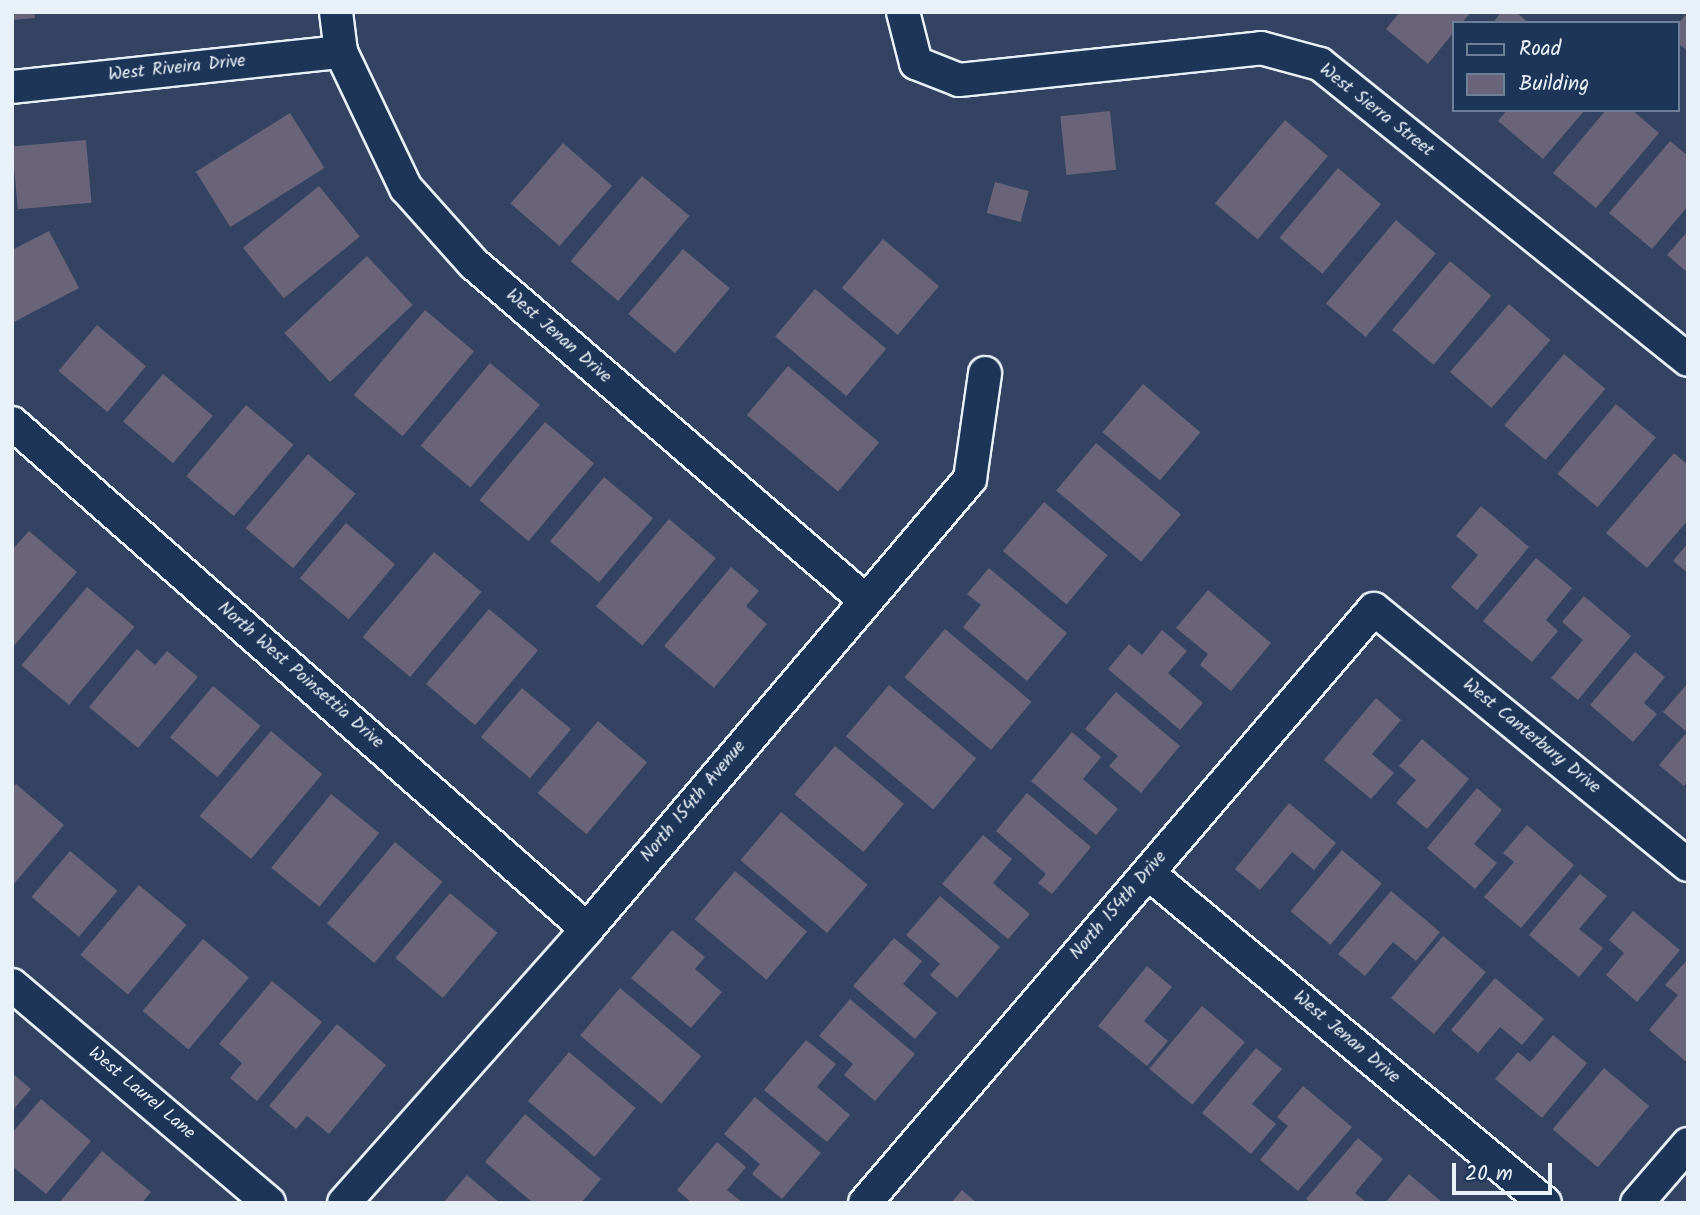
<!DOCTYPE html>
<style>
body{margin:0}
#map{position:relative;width:1700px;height:1215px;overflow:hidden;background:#344361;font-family:Kalam,sans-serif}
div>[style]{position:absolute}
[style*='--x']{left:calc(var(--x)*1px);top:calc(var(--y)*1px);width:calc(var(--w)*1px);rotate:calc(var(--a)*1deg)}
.building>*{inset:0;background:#696479;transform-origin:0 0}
.roads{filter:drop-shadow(2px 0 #e8f1f8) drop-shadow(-2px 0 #e8f1f8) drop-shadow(0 2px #e8f1f8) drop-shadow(0 -2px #e8f1f8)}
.minor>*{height:32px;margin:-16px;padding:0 16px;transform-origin:16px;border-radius:16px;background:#1d3557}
span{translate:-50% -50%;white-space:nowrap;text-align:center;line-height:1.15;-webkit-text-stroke:6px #1d3557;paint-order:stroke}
.street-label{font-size:18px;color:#e8f1f8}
.frame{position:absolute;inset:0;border:14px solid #e8f1f8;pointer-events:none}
.legend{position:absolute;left:1452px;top:21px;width:228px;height:91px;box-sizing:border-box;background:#1d3557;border:2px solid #6e8097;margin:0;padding:9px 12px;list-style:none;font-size:21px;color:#e8f1f8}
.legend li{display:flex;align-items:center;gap:14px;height:35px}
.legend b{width:35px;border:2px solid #6e8097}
.scale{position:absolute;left:1452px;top:1163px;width:100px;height:32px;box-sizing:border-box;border:4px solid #e8f1f8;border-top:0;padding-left:9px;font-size:21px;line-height:24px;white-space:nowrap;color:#e8f1f8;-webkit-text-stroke:5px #1d3557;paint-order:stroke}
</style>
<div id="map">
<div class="building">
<i style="clip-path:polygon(12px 12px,34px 12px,35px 18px,12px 20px)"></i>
<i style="clip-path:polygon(1400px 12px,1471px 12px,1462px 23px,1453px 23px,1453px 33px,1428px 64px,1386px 29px)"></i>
<i style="clip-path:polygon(1501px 12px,1516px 12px,1529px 23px,1493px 23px)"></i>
<i style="clip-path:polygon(1688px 12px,1688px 51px,1677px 43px,1677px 25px)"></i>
<i style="clip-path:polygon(1507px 110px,1585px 110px,1543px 159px,1498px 121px)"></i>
<i style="clip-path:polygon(1606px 110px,1632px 110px,1659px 133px,1596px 208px,1553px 173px)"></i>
<i style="left:1110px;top:111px;width:59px;height:50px;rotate:84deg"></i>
<i style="left:290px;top:113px;width:65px;height:111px;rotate:58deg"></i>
<i style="left:1285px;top:120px;width:56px;height:109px;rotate:40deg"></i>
<i style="left:86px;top:140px;width:63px;height:74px;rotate:85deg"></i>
<i style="clip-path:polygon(1670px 141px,1688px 156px,1688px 206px,1652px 249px,1609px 213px)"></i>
<i style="left:563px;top:143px;width:65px;height:80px;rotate:41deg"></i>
<i style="left:1338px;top:168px;width:56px;height:91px;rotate:40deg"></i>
<i style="left:642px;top:176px;width:62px;height:111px;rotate:40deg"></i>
<i style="left:995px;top:182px;width:35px;height:32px;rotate:15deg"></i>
<i style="left:319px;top:186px;width:65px;height:98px;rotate:51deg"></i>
<i style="left:1396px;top:220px;width:52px;height:109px;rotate:40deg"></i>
<i style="clip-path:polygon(49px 231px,79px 288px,14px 322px,12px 250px)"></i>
<i style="clip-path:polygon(1688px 231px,1688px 273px,1667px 255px)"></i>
<i style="left:883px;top:239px;width:73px;height:64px;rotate:40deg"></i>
<i style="left:683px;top:249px;width:61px;height:85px;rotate:40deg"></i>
<i style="left:367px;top:256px;width:67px;height:113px;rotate:47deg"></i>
<i style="left:1450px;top:261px;width:54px;height:90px;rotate:40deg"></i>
<i style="left:815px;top:289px;width:93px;height:62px;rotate:40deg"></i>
<i style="left:1509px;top:304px;width:55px;height:90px;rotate:41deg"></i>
<i style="left:425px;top:310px;width:64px;height:111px;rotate:40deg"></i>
<i style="left:97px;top:325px;width:64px;height:60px;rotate:40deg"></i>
<i style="left:1564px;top:354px;width:54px;height:93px;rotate:40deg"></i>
<i style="left:490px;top:363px;width:65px;height:108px;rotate:40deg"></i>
<i style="left:788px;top:366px;width:119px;height:64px;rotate:40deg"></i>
<i style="left:163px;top:374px;width:65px;height:62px;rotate:40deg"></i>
<i style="left:1143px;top:384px;width:75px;height:63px;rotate:40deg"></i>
<i style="left:1616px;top:404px;width:52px;height:91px;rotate:40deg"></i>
<i style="left:246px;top:405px;width:62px;height:93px;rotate:40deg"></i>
<i style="left:545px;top:422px;width:64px;height:102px;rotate:40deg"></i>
<i style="left:1096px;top:443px;width:111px;height:62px;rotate:40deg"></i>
<i style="clip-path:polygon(1674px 453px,1688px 465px,1688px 520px,1647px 568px,1606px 533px)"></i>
<i style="left:308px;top:454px;width:62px;height:97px;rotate:40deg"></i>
<i style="left:604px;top:477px;width:64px;height:84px;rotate:40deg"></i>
<i style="left:1044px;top:502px;width:83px;height:64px;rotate:40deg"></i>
<i style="clip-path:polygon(1481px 506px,1529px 547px,1477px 610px,1451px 587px,1478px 555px,1456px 536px)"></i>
<i style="left:669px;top:519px;width:61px;height:114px;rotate:40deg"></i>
<i style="left:346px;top:523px;width:64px;height:72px;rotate:40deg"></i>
<i style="clip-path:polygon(29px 531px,77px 572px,12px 648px,12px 550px)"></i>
<i style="clip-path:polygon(1688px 543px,1688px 573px,1673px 561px)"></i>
<i style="left:434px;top:552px;width:62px;height:111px;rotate:40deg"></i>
<i style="clip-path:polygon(1536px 558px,1572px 588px,1546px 620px,1558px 631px,1532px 662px,1483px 621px)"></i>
<i style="clip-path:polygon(731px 567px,759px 591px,746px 606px,767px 624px,714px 688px,664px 646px)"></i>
<i style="clip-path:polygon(989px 568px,1067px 633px,1027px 681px,963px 627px,981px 605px,967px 594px)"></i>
<i style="left:87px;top:587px;width:62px;height:102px;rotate:40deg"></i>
<i style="clip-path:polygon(1208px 590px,1271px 643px,1231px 691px,1200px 665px,1208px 654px,1176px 628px)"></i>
<i style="clip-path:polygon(1584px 596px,1631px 636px,1578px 700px,1551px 678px,1583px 640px,1562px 622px)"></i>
<i style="left:489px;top:609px;width:64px;height:98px;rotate:40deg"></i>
<i style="left:945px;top:629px;width:113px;height:63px;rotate:40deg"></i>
<i style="clip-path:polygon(1162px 630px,1187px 651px,1168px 673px,1203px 703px,1180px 730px,1108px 669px,1129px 644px,1142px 655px)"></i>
<i style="clip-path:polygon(137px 649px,155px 665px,167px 651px,198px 677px,138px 748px,89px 707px)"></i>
<i style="clip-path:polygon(1635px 652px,1665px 677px,1644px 703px,1657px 714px,1633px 742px,1590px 705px)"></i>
<i style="clip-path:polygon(1688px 683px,1688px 781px,1684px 786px,1659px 765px,1687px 732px,1663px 712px)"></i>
<i style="left:889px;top:685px;width:114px;height:67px;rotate:40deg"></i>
<i style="left:213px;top:686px;width:62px;height:67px;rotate:40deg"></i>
<i style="left:522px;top:688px;width:64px;height:64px;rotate:40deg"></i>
<i style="clip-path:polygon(1116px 692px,1180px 746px,1141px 793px,1109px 766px,1118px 756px,1085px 729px)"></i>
<i style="clip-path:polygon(1376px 698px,1401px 720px,1372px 754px,1394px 773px,1371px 799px,1324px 760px)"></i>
<i style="left:598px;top:721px;width:64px;height:94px;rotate:40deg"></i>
<i style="left:271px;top:731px;width:67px;height:111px;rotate:40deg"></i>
<i style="clip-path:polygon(1072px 732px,1101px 757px,1083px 779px,1118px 809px,1096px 835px,1031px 781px)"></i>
<i style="clip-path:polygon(1422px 739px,1469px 779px,1427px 829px,1396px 803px,1416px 780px,1399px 766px)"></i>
<i style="left:835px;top:746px;width:90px;height:63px;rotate:40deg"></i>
<i style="clip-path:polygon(16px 784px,64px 825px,12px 886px,12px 788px)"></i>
<i style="clip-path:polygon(1477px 788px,1502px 810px,1474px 844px,1497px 863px,1475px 889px,1427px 848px)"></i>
<i style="clip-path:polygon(1027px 793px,1091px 847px,1052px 894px,1038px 883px,1046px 874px,996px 831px)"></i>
<i style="left:331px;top:794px;width:62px;height:95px;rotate:39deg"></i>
<i style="clip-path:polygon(1289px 803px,1336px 843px,1314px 870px,1292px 852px,1260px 890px,1235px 869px)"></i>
<i style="left:781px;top:812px;width:113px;height:63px;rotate:40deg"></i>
<i style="clip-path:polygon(1527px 825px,1574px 865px,1521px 928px,1484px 897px,1514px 862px,1503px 853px)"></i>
<i style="clip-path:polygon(983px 835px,1012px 859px,993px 883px,1030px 914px,1008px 939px,942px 884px)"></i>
<i style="left:395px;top:842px;width:62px;height:106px;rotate:40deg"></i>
<i style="left:1342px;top:850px;width:52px;height:80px;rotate:40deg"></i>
<i style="left:70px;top:851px;width:62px;height:60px;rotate:40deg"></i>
<i style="left:735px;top:871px;width:94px;height:63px;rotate:40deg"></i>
<i style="clip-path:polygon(1580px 874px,1607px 896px,1579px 929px,1603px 948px,1579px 977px,1529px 935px)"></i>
<i style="left:139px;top:885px;width:62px;height:91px;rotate:40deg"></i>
<i style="clip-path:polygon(1391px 891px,1440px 932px,1416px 961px,1393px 942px,1365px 976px,1338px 954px)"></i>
<i style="left:450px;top:893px;width:62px;height:85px;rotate:40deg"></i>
<i style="clip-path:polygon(940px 896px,1000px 947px,957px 998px,930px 975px,940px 964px,906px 935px)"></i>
<i style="clip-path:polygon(1633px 911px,1680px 950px,1637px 1002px,1606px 975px,1624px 953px,1609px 940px)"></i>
<i style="clip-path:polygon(672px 930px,705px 957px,695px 969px,722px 992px,691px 1028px,631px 978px)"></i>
<i style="left:1443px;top:936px;width:56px;height:81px;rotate:40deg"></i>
<i style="clip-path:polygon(894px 938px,922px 961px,903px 984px,937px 1013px,915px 1039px,853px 986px)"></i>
<i style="left:203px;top:939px;width:60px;height:94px;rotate:40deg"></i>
<i style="clip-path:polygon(1688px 959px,1688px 1058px,1685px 1061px,1649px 1030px,1678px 995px,1665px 985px)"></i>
<i style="clip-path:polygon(1147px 966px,1172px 987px,1144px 1021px,1168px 1041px,1147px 1066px,1098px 1026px)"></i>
<i style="clip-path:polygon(1495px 978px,1544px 1019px,1522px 1045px,1500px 1027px,1478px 1053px,1451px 1030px)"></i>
<i style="clip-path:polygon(272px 981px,322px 1022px,257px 1101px,230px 1078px,242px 1063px,219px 1044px)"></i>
<i style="left:620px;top:988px;width:106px;height:62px;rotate:40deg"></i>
<i style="clip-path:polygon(850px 999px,915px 1054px,875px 1101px,844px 1075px,853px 1064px,819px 1036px)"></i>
<i style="left:1202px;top:1006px;width:56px;height:82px;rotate:40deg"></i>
<i style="clip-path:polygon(337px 1024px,386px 1065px,329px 1134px,307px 1116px,296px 1129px,269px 1106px)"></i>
<i style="clip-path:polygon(1553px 1035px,1587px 1063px,1542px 1118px,1495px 1079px,1518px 1052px,1530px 1062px)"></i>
<i style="clip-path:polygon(806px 1040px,836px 1064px,817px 1087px,850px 1115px,827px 1142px,764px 1090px)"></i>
<i style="clip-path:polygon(1256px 1048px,1282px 1069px,1252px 1104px,1276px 1124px,1251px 1154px,1202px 1113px)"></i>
<i style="left:569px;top:1052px;width:87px;height:64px;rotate:40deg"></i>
<i style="left:1604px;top:1068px;width:59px;height:80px;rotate:40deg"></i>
<i style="clip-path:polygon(12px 1073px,31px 1089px,12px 1111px)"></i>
<i style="clip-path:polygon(1303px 1086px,1352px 1127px,1298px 1191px,1260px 1160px,1288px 1126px,1277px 1117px)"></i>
<i style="clip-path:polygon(755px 1097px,821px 1153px,782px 1199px,752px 1174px,760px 1164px,724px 1134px)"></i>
<i style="clip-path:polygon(41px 1099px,91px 1141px,46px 1194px,12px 1166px,12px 1133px)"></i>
<i style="clip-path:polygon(525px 1114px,601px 1179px,581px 1203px,533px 1203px,485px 1162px)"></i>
<i style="clip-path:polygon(1358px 1138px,1383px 1159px,1355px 1193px,1367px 1203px,1311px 1203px,1306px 1199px)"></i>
<i style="clip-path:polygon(717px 1142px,746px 1167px,727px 1190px,743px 1203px,692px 1203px,677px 1190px)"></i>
<i style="clip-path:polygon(102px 1151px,151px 1192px,142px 1203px,59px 1203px)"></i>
<i style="clip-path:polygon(1409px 1174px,1443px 1203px,1385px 1203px)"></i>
<i style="clip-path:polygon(467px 1175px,500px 1203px,443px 1203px)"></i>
<i style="clip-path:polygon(962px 1190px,977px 1203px,951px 1203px)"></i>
</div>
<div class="roads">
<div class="minor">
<i style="--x:336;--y:12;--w:40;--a:82.9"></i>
<i style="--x:341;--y:52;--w:151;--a:64.5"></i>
<i style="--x:406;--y:188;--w:101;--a:48.2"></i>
<i style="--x:473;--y:263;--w:517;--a:40.69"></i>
<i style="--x:903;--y:12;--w:53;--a:75.7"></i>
<i style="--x:916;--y:63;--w:46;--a:21.6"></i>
<i style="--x:959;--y:80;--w:304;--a:-6"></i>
<i style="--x:1261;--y:48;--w:61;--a:15.2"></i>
<i style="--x:1320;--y:64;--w:472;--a:38.8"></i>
<i style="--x:12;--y:87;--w:331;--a:-6.1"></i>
<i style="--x:12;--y:423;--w:766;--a:41.35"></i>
<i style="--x:1148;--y:873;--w:516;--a:39.73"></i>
<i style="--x:12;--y:985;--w:337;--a:40.3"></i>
<i style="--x:344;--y:1203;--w:366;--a:-48.4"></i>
<i style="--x:587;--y:929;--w:591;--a:-49.6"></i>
<i style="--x:970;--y:479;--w:107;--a:-81.9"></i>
<i style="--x:865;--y:1203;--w:782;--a:-49.41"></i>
<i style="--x:1374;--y:609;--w:405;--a:39.2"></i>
<i style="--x:1637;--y:1203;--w:78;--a:-49.2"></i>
</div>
</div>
<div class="street-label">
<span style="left:177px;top:69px;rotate:-6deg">West Riveira Drive</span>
<span style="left:1376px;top:111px;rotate:38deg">West Sierra Street</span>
<span style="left:558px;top:337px;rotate:41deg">West Jenan Drive</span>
<span style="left:300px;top:676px;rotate:41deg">North West Poinsettia Drive</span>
<span style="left:1531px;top:737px;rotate:39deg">West Canterbury Drive</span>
<span style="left:694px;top:802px;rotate:-50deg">North 154th Avenue</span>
<span style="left:1119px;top:906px;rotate:-49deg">North 154th Drive</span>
<span style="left:1346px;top:1038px;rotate:40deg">West Jenan Drive</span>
<span style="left:141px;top:1094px;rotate:40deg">West Laurel Lane</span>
</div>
<div class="frame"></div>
<ul class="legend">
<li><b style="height:9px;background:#1d3557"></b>Road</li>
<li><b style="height:19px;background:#696479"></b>Building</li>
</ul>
<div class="scale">20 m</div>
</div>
